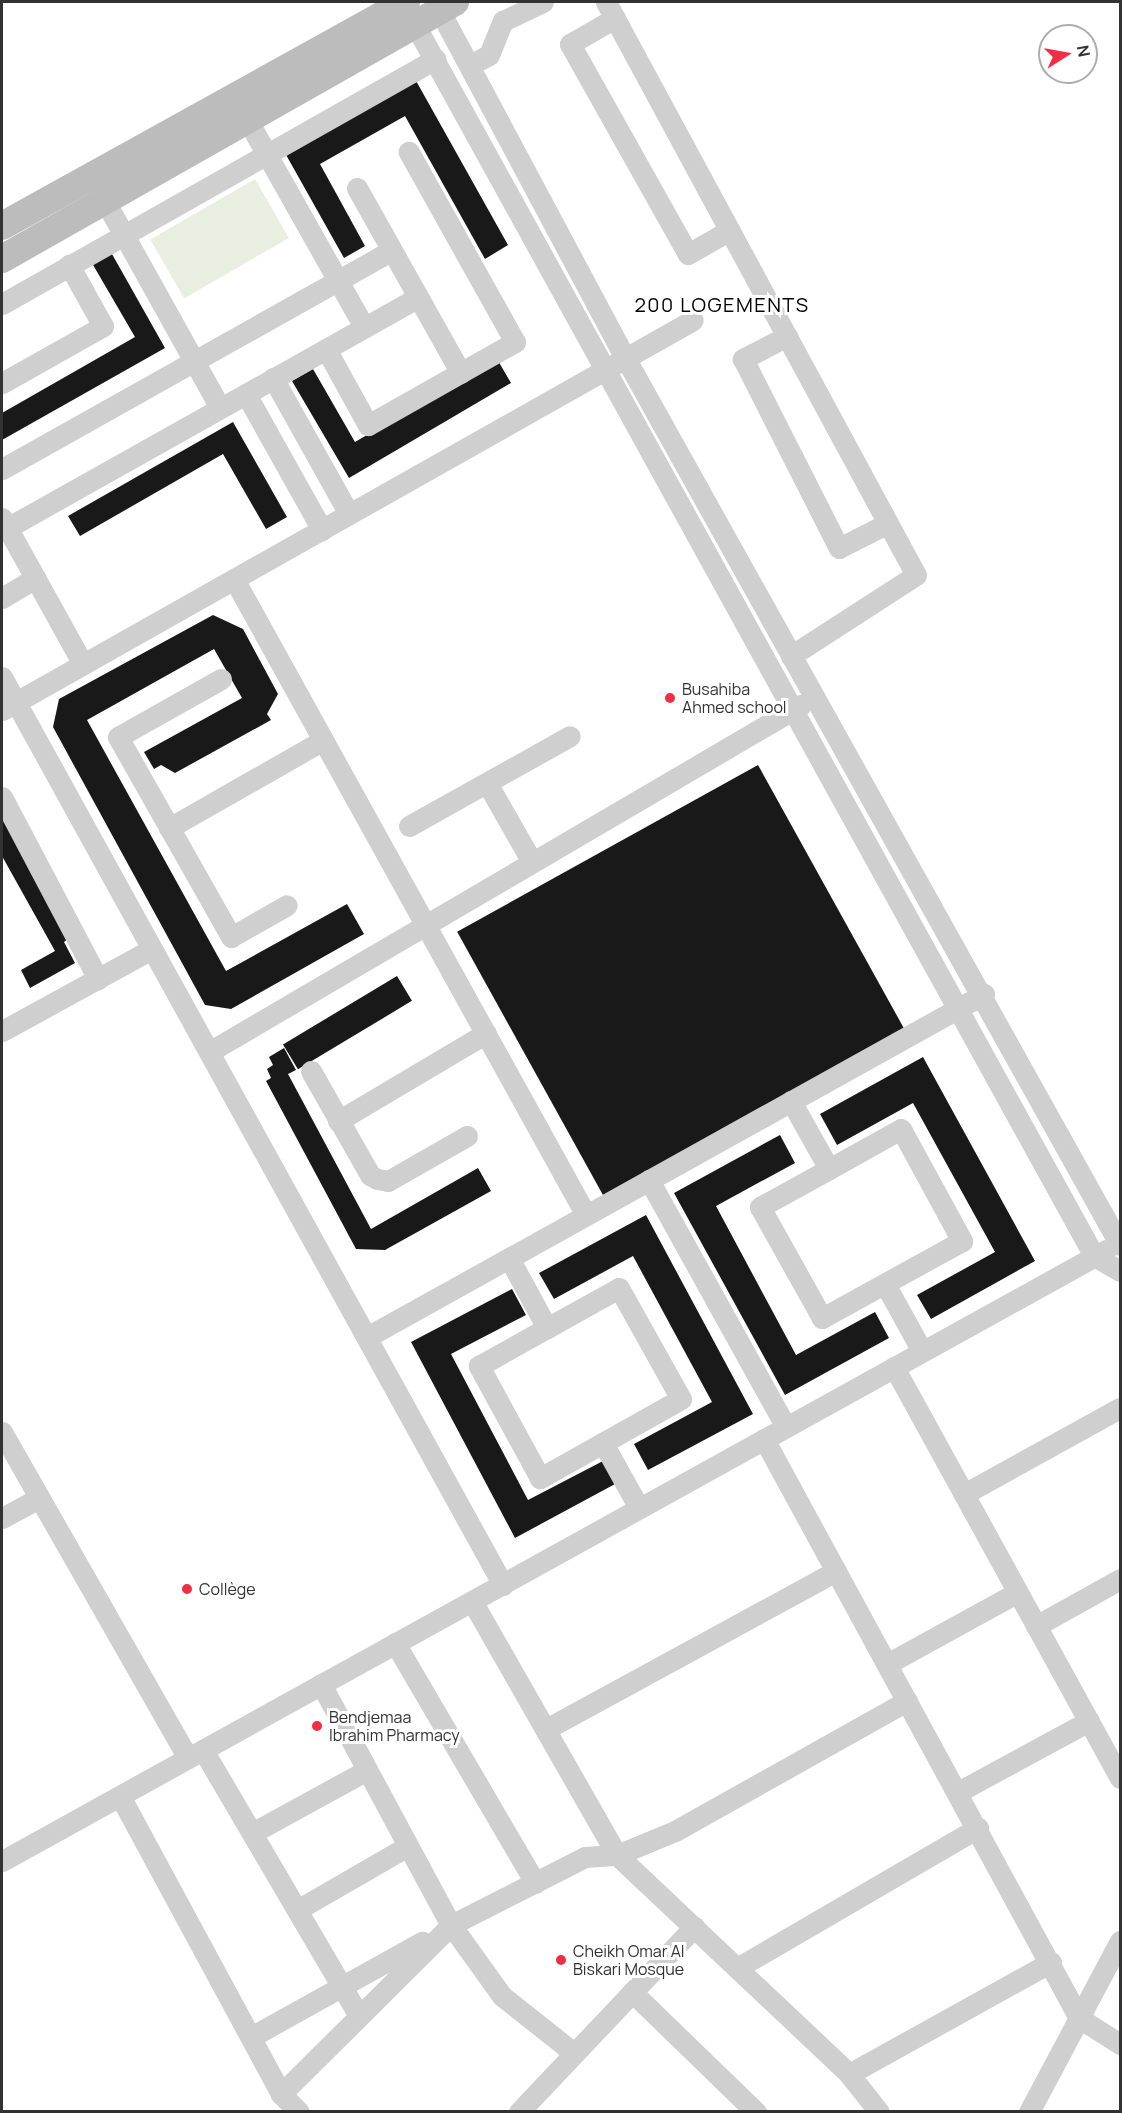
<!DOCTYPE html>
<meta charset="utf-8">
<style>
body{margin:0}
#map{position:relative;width:1122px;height:2113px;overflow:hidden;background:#fff;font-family:Manrope,sans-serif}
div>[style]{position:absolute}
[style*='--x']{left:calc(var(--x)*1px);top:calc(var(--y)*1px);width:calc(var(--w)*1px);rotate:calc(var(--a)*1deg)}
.green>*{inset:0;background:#e9efe0;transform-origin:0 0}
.building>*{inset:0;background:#191919;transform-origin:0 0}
.minor>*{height:21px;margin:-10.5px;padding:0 10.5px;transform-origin:10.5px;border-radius:10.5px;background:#cfcfcf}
.secondary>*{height:28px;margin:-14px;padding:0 14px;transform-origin:14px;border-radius:14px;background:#bcbcbc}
.dots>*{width:16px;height:16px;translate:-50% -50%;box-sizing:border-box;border:3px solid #fff;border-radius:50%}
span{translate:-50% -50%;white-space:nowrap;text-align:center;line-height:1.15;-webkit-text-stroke:6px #fff;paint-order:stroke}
.poi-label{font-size:16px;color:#323232}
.left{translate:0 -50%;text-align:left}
.quarter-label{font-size:20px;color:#000;letter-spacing:1.5px}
.frame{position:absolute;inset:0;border:3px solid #323232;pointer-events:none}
.north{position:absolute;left:1038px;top:24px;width:60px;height:60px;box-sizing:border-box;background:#fff;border:2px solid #adadad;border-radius:50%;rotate:79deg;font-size:16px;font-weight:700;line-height:24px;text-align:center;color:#323232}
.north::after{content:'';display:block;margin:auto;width:21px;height:27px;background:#f02d44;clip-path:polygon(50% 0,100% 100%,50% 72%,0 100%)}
</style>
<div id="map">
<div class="green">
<i style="left:255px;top:179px;width:68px;height:121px;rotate:60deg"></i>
</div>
<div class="building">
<i style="clip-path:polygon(415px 79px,508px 245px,485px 259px,405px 116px,320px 164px,365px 246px,344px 258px,285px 153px)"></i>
<i style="clip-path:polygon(108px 247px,165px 348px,2px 440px,2px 413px,135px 337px,89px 258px)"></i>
<i style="clip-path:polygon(497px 359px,511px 383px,349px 478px,292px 381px,313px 369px,355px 442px)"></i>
<i style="clip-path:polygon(233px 422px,287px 517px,266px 529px,223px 454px,80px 536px,68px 516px)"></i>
<i style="clip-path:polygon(213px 615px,243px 629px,278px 694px,267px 714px,271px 720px,175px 773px,161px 765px,154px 769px,144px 752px,242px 698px,214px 649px,87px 720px,226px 971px,347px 904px,364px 934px,231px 1009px,205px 1005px,53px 727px,59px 699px)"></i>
<i style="left:758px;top:765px;width:302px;height:344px;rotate:61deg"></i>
<i style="clip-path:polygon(2px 816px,69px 938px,64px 942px,75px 963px,30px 988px,21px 970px,55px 951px,2px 856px)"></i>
<i style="left:397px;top:976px;width:29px;height:133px;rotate:59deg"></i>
<i style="clip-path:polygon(284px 1048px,296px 1070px,288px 1074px,371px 1229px,478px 1168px,491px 1191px,385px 1250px,356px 1249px,266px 1081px,271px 1078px,267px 1069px,273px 1065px,269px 1057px)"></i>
<i style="clip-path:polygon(923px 1057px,1035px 1261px,931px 1319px,917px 1295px,995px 1252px,913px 1103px,837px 1145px,820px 1114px)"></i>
<i style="clip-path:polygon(780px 1135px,795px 1163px,716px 1206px,796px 1355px,875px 1312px,889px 1338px,785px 1395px,674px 1193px)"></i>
<i style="clip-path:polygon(646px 1215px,753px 1414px,648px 1470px,634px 1444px,712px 1402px,633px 1256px,554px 1299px,539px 1273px)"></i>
<i style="clip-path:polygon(512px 1289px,526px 1315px,451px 1354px,528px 1500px,603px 1461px,615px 1484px,515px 1538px,411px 1342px)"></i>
</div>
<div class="minor">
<i style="--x:435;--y:2;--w:407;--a:61.9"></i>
<i style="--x:627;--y:361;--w:1012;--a:60.85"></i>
<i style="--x:606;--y:2;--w:651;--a:61.59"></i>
<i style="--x:916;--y:575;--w:149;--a:147.1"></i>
<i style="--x:409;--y:14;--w:1418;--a:61.12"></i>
<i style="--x:1094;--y:1256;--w:30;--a:30"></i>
<i style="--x:615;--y:18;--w:52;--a:150"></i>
<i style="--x:570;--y:44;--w:241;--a:60.7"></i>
<i style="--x:688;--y:254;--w:48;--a:-29.7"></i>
<i style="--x:470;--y:65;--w:21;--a:-28"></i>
<i style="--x:489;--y:55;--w:37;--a:-68"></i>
<i style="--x:503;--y:21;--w:44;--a:-25.4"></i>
<i style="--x:248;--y:121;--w:236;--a:60.6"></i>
<i style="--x:357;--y:188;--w:212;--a:60.7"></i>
<i style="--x:105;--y:201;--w:237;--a:60.9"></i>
<i style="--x:2;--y:304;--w:498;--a:-29.5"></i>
<i style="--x:787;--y:336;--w:50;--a:152.4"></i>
<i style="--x:743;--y:359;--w:212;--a:63.1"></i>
<i style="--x:839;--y:548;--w:55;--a:-27"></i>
<i style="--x:326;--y:349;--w:87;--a:61.1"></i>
<i style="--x:368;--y:425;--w:169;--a:-29.5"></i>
<i style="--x:515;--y:342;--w:218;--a:-119.2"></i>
<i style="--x:273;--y:378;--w:156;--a:60.8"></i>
<i style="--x:2;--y:383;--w:116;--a:-29.4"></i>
<i style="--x:103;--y:326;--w:70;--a:-119.1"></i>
<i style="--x:246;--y:394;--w:156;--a:60.8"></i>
<i style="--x:2;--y:469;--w:447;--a:-29.3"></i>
<i style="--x:2;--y:518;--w:167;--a:61"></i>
<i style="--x:7;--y:528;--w:471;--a:-29.3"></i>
<i style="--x:234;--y:579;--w:727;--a:61.04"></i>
<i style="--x:2;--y:598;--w:39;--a:-31"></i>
<i style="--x:2;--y:677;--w:1037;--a:61.11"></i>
<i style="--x:221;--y:679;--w:118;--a:150.6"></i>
<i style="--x:118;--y:737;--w:230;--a:60.5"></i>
<i style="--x:231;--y:937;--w:64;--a:-29.7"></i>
<i style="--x:2;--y:710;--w:793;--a:-29.44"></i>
<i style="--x:487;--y:783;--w:91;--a:60.3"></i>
<i style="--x:2;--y:797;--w:206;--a:62.2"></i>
<i style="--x:409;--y:826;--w:184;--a:-29.2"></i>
<i style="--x:169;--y:828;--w:177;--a:-29.7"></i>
<i style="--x:2;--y:1031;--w:171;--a:-28.7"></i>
<i style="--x:209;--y:1052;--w:686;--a:-30.38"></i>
<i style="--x:311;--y:1071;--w:120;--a:60.4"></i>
<i style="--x:370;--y:1175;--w:8;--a:30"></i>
<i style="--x:377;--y:1179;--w:11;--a:10"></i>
<i style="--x:388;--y:1181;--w:91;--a:-29.7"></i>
<i style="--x:791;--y:1101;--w:78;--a:60.8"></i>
<i style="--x:829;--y:1169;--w:82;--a:-29.1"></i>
<i style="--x:901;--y:1129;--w:128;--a:61.4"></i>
<i style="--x:962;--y:1241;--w:160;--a:151.2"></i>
<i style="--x:822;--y:1318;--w:127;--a:-119.2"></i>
<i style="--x:760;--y:1207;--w:79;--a:-28.8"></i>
<i style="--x:338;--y:1121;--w:172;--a:-30.7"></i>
<i style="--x:649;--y:1180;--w:282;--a:61"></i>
<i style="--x:509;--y:1258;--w:80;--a:61.5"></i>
<i style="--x:547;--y:1328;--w:82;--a:-29.1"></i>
<i style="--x:619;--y:1288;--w:127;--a:60.8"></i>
<i style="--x:681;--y:1399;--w:162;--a:150.7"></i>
<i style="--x:540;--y:1478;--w:128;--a:-118.6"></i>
<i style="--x:479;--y:1366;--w:78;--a:-29.2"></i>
<i style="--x:885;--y:1284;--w:77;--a:61.1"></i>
<i style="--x:367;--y:1337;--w:706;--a:-29.07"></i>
<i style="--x:894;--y:1367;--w:469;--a:61.2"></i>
<i style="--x:2;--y:1432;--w:375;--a:60.3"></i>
<i style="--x:764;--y:1439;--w:659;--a:61.45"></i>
<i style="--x:1079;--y:2018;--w:49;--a:32.4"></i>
<i style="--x:603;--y:1443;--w:74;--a:61"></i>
<i style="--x:964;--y:1494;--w:178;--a:-28.9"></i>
<i style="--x:2;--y:1518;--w:42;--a:-28.4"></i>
<i style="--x:472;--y:1601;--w:292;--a:60.3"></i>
<i style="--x:617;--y:1855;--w:319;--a:43.3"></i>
<i style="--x:849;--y:2074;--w:48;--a:51.7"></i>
<i style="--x:1036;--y:1626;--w:96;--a:-29.2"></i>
<i style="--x:395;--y:1643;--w:278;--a:59.7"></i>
<i style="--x:887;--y:1664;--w:149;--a:-28.8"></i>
<i style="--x:321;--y:1684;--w:274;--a:61.7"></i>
<i style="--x:451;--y:1925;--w:87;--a:54.3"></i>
<i style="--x:502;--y:1996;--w:92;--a:38.4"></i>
<i style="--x:548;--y:1728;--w:328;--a:-28.6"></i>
<i style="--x:203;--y:1750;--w:306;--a:59.6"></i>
<i style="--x:958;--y:1792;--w:149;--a:-28.5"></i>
<i style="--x:120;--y:1796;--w:339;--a:61.6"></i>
<i style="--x:281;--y:2094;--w:25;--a:45"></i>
<i style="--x:252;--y:1833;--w:131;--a:-28.7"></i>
<i style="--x:2;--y:1861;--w:1262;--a:-28.96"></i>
<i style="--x:297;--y:1910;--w:128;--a:-30"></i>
<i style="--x:737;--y:1968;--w:279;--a:-30.2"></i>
<i style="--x:632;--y:1992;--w:173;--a:44.1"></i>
<i style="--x:251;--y:2037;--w:196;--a:-29.1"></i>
<i style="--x:849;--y:2074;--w:231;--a:-29"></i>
<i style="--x:281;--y:2094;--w:240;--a:-44.8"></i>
<i style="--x:451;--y:1925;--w:150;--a:-26.9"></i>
<i style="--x:585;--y:1857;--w:32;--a:-4"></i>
<i style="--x:617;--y:1855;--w:63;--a:-22.5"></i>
<i style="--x:675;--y:1831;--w:266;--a:-29.3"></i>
<i style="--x:519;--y:2112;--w:255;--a:-46.6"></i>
<i style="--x:1029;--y:2112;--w:194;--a:-62"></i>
</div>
<div class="secondary">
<i style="--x:2;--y:226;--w:462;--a:-29"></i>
<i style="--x:2;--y:259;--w:521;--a:-29.57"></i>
</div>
<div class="dots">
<i style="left:670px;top:698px;background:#f02d44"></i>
<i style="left:187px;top:1589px;background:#f02d44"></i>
<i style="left:317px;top:1726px;background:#f02d44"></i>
<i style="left:561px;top:1960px;background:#f02d44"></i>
</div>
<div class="poi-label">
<span class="left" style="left:682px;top:698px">Busahiba<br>Ahmed school</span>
<span class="left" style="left:199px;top:1589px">Collège</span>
<span class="left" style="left:329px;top:1726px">Bendjemaa<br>Ibrahim Pharmacy</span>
<span class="left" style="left:573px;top:1960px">Cheikh Omar Al<br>Biskari Mosque</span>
</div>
<div class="quarter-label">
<span style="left:722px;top:304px">200 LOGEMENTS</span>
</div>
<div class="frame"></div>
<div class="north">N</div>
</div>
